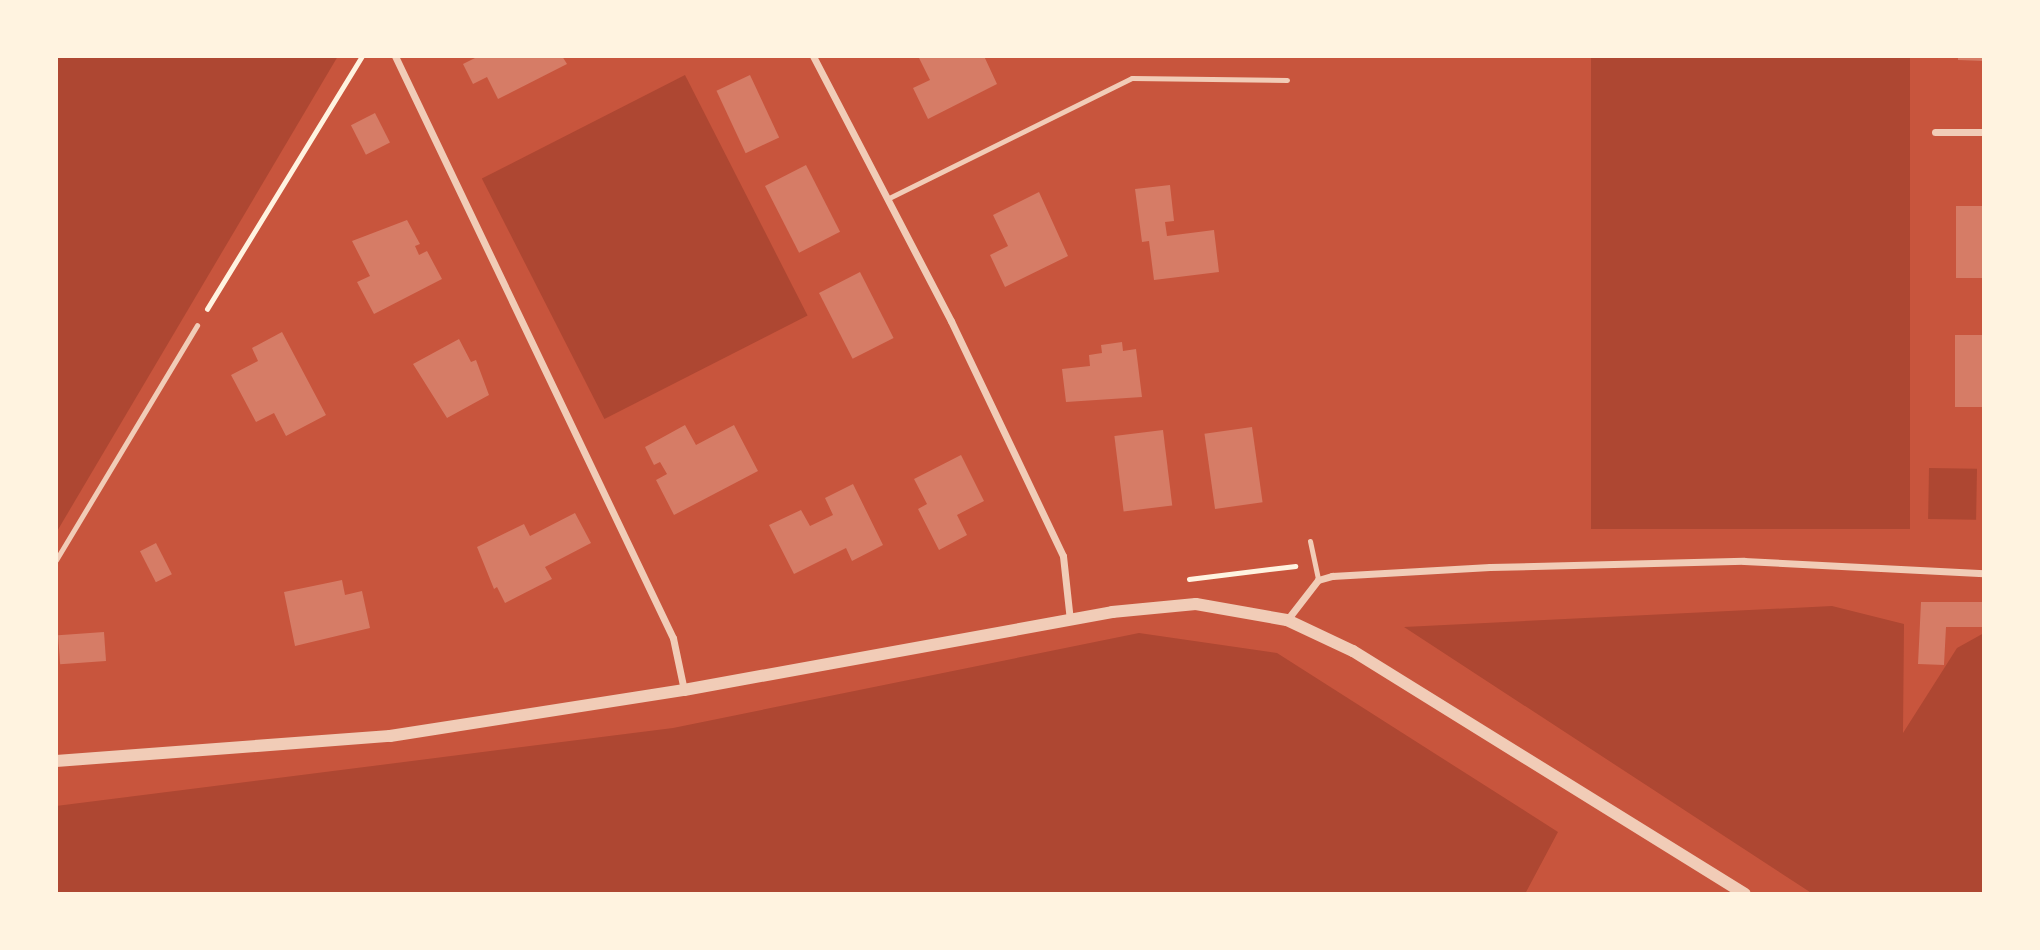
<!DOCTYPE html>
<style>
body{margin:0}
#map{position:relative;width:2040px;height:950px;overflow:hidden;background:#c8553d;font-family:"IBM Plex Serif",serif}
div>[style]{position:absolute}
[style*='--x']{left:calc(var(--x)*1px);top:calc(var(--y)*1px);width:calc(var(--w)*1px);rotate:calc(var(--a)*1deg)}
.green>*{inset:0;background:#ae4732;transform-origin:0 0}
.building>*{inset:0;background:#d67c66;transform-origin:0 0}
.path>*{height:4.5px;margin:-2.25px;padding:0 2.25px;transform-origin:2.25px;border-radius:2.25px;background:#fff3e0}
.service>*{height:5px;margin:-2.5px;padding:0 2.5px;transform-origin:2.5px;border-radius:2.5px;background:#f1ccb7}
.minor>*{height:7px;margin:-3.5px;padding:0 3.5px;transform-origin:3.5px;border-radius:3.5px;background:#f1ccb7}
.tertiary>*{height:12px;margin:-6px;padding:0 6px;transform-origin:6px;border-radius:6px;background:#f1ccb7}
span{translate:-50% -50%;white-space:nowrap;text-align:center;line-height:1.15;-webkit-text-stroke:5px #fff3e0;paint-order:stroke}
.frame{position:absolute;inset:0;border:58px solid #fff3e0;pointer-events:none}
</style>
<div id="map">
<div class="green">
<i style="clip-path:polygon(56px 56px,338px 56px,56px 533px)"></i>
<i style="left:1591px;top:56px;width:319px;height:473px"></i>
<i style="left:685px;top:75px;width:270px;height:228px;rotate:63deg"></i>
<i style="left:1929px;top:468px;width:48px;height:51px;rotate:1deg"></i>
<i style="clip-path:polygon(1832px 606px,1904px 624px,1903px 733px,1957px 648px,1984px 633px,1984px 894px,1813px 894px,1404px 627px)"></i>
<i style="clip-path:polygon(1139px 633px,1277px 653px,1558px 832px,1525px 894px,56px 894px,56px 806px,673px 728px)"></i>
</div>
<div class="building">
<i style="clip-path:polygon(479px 56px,562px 56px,567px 64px,498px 99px,487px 77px,473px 84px,463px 64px)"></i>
<i style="clip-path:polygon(918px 56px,984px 56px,997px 84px,928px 119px,913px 88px,930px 80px)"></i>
<i style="clip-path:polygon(1958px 56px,1984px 56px,1984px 61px,1958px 60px)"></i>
<i style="left:750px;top:75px;width:69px;height:37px;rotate:65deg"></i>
<i style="left:375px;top:113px;width:33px;height:27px;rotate:63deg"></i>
<i style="left:806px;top:165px;width:75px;height:46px;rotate:63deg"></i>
<i style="clip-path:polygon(1170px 185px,1174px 221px,1165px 222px,1167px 236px,1214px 230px,1219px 272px,1154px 280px,1149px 241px,1142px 242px,1135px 189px)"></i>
<i style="clip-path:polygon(1039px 192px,1068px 256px,1005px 287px,990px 255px,1008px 246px,993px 215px)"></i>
<i style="left:1956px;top:206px;width:28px;height:72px"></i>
<i style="clip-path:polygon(407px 220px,420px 244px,415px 246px,419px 255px,427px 251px,442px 279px,374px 314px,357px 282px,370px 276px,352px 241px)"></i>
<i style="left:860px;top:272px;width:74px;height:46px;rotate:63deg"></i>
<i style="clip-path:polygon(282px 332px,326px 415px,286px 436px,274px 413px,256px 422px,231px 375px,258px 361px,252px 348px)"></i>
<i style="left:1955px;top:335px;width:29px;height:72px"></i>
<i style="clip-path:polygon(459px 339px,471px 362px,476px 360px,489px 395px,447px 418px,413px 364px)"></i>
<i style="clip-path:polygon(1122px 342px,1123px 351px,1136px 349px,1142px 397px,1066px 402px,1062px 369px,1090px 366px,1089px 355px,1102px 353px,1101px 345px)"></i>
<i style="clip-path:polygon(685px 425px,696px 445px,734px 425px,758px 471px,674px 515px,656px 480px,667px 474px,660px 462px,654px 465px,645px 447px)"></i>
<i style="left:1252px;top:427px;width:76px;height:48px;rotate:82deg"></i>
<i style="left:1163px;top:430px;width:76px;height:49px;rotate:83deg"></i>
<i style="clip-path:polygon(961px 455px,984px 501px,957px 515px,967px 535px,939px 550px,918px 509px,927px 504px,914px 479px)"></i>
<i style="clip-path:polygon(853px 484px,883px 545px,852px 561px,846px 548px,794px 574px,769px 525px,801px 510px,810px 526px,833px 515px,825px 498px)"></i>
<i style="clip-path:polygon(575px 513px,591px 543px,545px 567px,552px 579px,505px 603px,497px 587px,494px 589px,477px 547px,524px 524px,530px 536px)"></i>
<i style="left:156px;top:543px;width:35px;height:18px;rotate:63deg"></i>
<i style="clip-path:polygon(342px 580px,345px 595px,362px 591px,370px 628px,295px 646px,284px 592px)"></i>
<i style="clip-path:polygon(1921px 602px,1984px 602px,1984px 627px,1946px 627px,1944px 665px,1918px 664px)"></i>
<i style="left:104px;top:632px;width:29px;height:46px;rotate:86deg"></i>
</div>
<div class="path">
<i style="--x:207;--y:309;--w:297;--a:-58.5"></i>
<i style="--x:1189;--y:579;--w:107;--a:-7"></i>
</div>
<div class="service">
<i style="--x:887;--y:199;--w:273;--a:-26.3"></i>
<i style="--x:1132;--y:78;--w:155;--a:0.7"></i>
<i style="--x:1310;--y:541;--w:40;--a:78"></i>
<i style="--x:56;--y:560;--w:274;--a:-59"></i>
</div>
<div class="minor">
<i style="--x:395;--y:56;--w:645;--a:64.47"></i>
<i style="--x:673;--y:638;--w:53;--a:78.1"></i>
<i style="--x:813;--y:56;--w:299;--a:62.5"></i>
<i style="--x:951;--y:321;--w:260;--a:64.5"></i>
<i style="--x:1063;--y:556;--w:64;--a:83.8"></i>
<i style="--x:1935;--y:132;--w:49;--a:0"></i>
<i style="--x:1287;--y:620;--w:51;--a:-52.2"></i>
<i style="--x:1318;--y:580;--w:15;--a:-16"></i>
<i style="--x:1332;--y:576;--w:158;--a:-3.3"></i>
<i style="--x:1490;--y:567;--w:254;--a:-1.4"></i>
<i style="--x:1744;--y:561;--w:240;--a:2.9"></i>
</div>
<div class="tertiary">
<i style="--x:56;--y:761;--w:335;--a:-4.3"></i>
<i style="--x:390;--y:736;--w:298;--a:-8.9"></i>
<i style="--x:684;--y:690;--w:435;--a:-10.3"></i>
<i style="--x:1112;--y:612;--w:84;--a:-5.4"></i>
<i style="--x:1196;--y:604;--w:92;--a:10"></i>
<i style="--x:1287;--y:620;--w:73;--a:25.2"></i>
<i style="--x:1353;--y:651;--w:461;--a:31.8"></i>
</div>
<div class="frame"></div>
</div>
